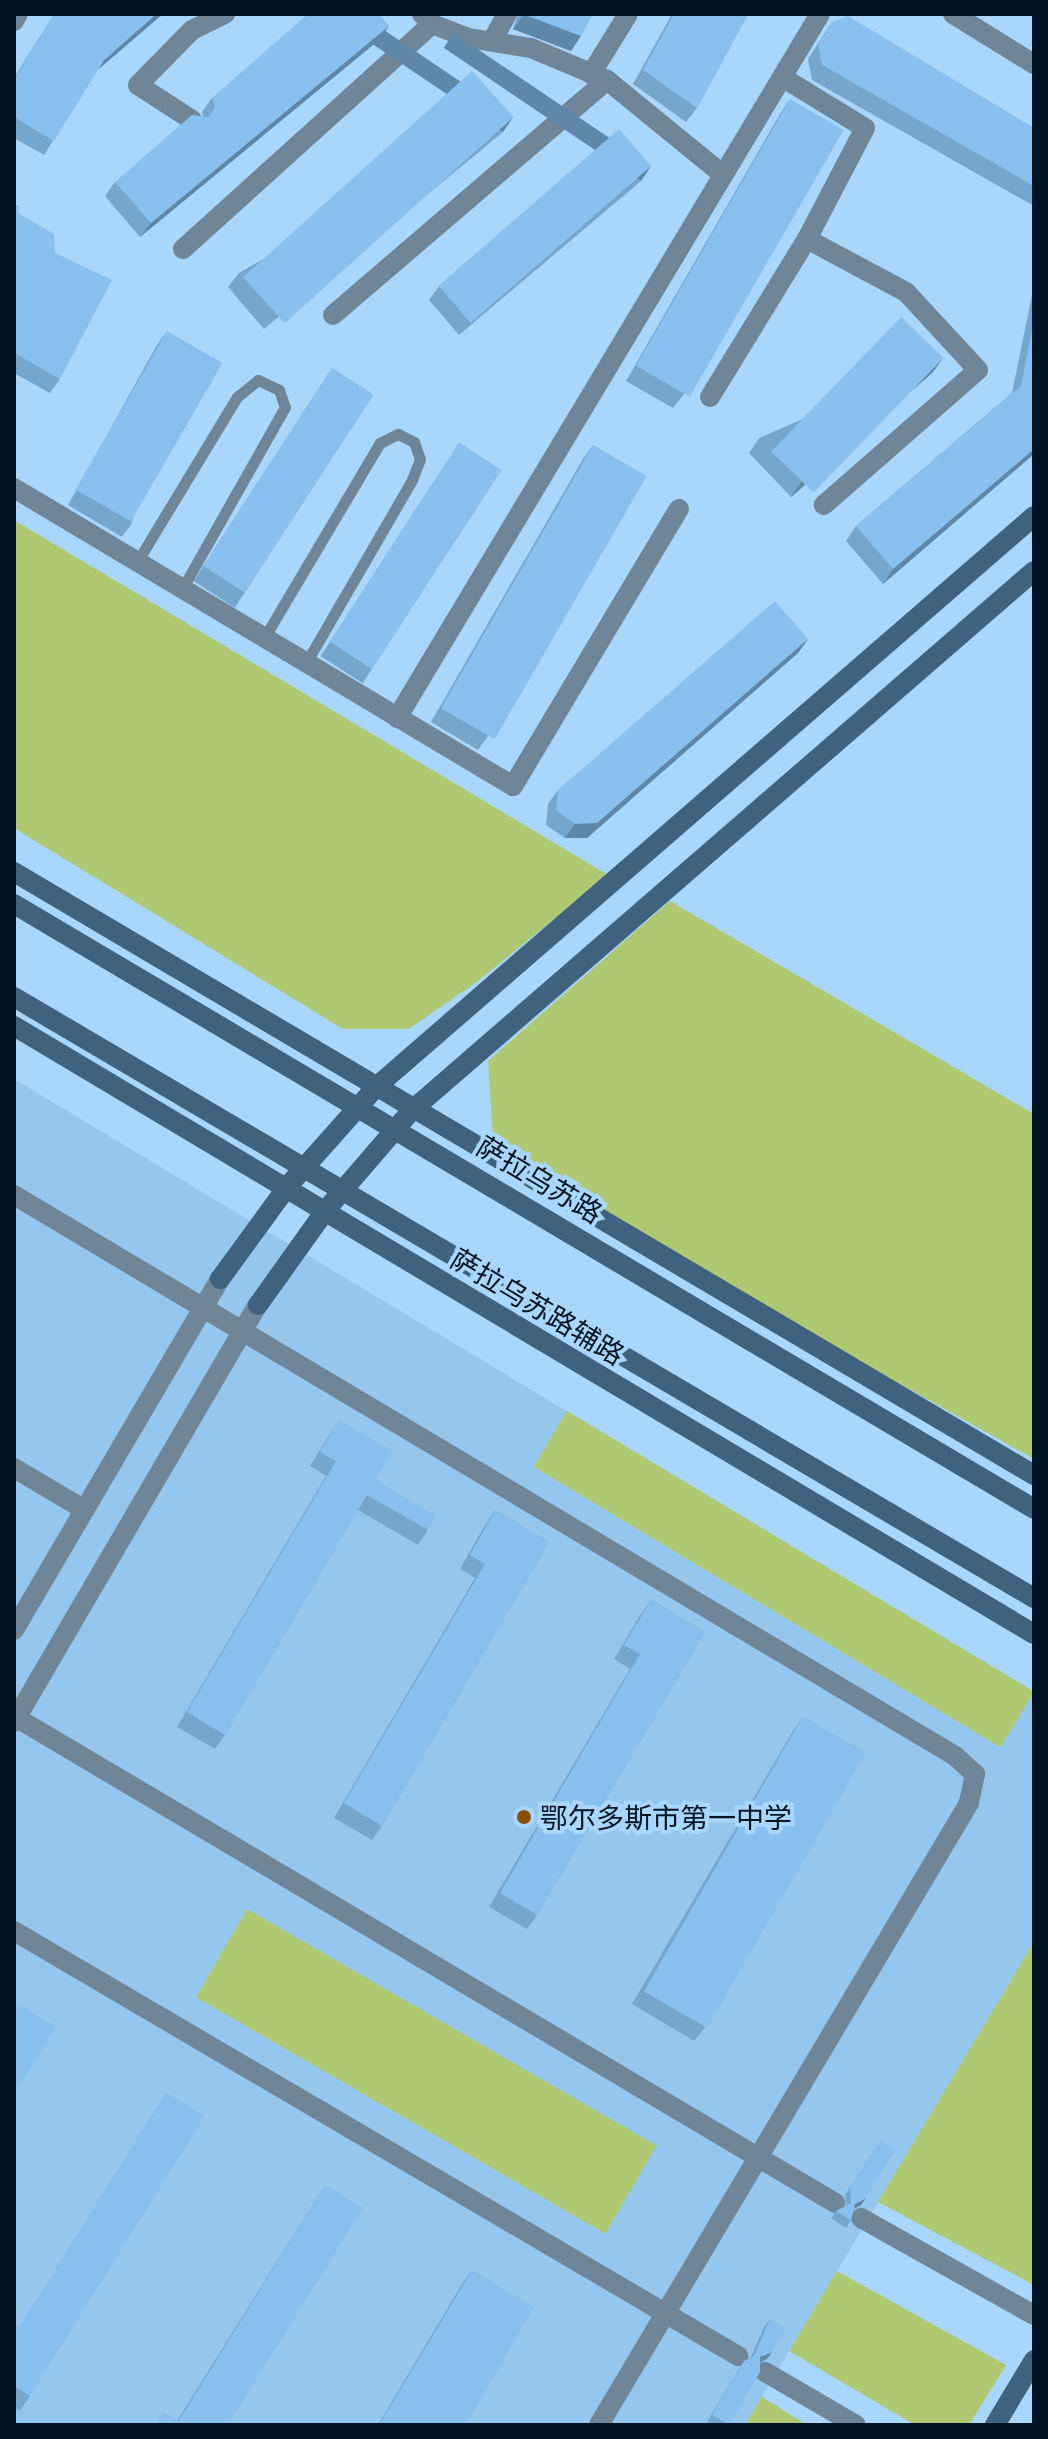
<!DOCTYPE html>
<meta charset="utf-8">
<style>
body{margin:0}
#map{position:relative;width:1048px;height:2439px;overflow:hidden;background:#a9d6fb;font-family:Manrope,"Noto Sans SC",sans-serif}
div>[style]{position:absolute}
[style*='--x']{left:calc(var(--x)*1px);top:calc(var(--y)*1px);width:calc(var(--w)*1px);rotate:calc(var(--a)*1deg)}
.built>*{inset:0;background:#95c7ee}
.green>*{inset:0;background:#aec972;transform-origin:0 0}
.lane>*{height:11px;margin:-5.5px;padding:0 5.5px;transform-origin:5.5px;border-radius:5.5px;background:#6f8699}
.street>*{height:20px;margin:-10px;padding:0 10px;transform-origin:10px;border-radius:10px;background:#6f8699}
.secondary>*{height:20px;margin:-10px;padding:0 10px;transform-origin:10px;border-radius:10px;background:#3f627e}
.wall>*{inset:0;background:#75a6ce;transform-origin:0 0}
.shaded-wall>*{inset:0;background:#5f87a7;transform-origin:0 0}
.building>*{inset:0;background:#88c1ef;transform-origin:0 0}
.dots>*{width:22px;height:22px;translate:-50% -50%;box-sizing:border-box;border:4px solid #a9d6fb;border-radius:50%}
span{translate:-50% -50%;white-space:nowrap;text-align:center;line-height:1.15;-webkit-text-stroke:8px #a9d6fb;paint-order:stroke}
.street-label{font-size:28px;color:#001424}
.poi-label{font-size:28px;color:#001424}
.left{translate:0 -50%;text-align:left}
.frame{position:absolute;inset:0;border:16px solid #001424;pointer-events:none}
</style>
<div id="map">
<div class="built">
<i style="clip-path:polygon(14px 1079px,1034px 1692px,1034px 1942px,745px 2425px,14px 2425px)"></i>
</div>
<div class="green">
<i style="clip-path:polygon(14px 520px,608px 875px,478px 981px,409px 1029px,343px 1029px,14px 828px)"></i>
<i style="clip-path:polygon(670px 901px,1034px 1114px,1034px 1459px,494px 1157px,488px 1061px)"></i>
<i style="left:567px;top:1411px;width:545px;height:65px;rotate:31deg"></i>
<i style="left:247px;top:1909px;width:473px;height:102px;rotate:30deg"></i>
<i style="clip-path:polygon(1034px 1942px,1034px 2285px,878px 2202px)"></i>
<i style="clip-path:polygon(837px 2271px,1006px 2365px,969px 2425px,915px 2425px,789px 2351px)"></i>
<i style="clip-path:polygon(762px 2397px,807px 2425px,745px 2425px)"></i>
</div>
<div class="lane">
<i style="--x:137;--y:562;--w:193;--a:-58.8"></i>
<i style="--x:237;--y:397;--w:27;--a:-39"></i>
<i style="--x:258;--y:380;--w:23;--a:25"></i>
<i style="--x:279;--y:390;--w:18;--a:71"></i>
<i style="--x:285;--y:407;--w:209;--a:119.5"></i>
<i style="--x:264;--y:638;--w:227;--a:-59.3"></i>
<i style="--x:380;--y:443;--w:20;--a:-27"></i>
<i style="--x:398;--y:434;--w:18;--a:27"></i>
<i style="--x:414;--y:442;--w:18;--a:71"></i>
<i style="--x:420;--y:459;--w:22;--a:111"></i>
<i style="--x:412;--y:480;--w:211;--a:120.1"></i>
</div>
<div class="street">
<i style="--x:422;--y:14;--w:14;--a:45"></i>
<i style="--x:432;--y:24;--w:40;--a:21"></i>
<i style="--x:469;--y:38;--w:63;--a:9.2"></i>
<i style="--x:531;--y:48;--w:82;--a:22.8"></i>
<i style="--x:607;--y:80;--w:147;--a:39.2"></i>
<i style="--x:953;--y:14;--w:95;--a:31.7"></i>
<i style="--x:14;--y:21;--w:8;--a:-60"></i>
<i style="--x:492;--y:41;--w:31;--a:-61"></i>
<i style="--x:591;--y:74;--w:70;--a:-58.3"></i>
<i style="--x:192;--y:120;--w:64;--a:-147.1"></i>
<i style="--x:138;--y:85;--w:77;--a:-45.5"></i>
<i style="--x:192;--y:30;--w:37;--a:-26"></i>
<i style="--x:807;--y:239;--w:112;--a:28.2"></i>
<i style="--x:906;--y:292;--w:106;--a:47.3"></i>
<i style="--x:978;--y:370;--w:205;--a:138.8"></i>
<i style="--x:183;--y:249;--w:336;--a:-42.1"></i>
<i style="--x:333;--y:315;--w:361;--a:-40.6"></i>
<i style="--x:710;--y:397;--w:185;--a:-58.5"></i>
<i style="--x:807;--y:239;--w:125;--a:-62.4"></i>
<i style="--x:865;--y:128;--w:97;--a:-148.4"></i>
<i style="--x:14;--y:488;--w:581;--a:30.85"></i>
<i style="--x:513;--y:786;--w:323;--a:-59.1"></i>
<i style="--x:397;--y:718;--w:821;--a:-59"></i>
<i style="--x:14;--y:1195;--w:1096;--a:30.8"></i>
<i style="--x:955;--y:1756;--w:27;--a:42"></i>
<i style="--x:975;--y:1774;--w:30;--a:102"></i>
<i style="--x:969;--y:1803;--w:724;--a:120.75"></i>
<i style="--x:14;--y:1468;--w:82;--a:30.6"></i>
<i style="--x:14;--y:1630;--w:407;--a:-59.6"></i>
<i style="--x:17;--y:1718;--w:951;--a:30.66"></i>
<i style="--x:14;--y:1722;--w:483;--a:-59.7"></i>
<i style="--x:14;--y:1931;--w:840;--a:30.41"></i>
<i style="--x:861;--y:2218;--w:198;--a:29.3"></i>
<i style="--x:765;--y:2372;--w:105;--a:30.2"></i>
</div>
<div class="secondary">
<i style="--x:14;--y:872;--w:1185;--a:30.59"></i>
<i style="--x:14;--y:904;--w:1186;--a:30.67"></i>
<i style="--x:14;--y:997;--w:1184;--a:30.51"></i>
<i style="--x:14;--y:1026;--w:1187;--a:30.8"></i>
<i style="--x:220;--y:1279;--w:114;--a:-53.9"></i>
<i style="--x:287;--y:1187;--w:134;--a:-48.3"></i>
<i style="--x:376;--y:1087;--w:871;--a:-40.95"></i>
<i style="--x:258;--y:1305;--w:115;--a:-54.5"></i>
<i style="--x:325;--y:1211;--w:132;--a:-49.3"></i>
<i style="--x:411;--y:1111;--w:824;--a:-40.92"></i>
<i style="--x:995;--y:2425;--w:76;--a:-59"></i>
</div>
<div class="wall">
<i style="clip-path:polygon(54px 14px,96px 72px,44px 155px,14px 138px,14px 78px)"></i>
<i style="clip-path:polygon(518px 14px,593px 14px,571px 51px,513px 29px)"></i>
<i style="clip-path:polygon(672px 14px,748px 14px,697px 108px,686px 122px,633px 84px)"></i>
<i style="clip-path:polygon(832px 22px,1034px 128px,1034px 206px,812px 80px,808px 59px)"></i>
<i style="clip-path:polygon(389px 26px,379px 40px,140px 237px,105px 196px,115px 182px,203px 116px,202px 112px,212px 98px)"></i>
<i style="clip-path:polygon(790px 99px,684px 394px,673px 408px,626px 381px,780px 114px)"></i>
<i style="clip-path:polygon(513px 117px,503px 132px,264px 329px,228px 287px,239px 273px)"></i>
<i style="clip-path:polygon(651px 166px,641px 181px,459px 335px,429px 300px,439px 286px)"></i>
<i style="clip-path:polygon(14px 204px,18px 213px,60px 379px,50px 393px,14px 373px)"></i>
<i style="clip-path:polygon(1034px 272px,1034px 454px,883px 584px,846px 541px,856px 526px,1012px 393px,1032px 295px)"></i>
<i style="clip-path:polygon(167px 331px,132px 523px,122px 537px,68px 505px,157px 345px)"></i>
<i style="clip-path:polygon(943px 358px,933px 372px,791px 497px,749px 453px,759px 438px)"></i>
<i style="left:332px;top:368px;width:49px;height:254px;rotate:33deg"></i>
<i style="left:459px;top:443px;width:50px;height:254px;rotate:33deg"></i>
<i style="clip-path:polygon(593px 445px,488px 736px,478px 750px,431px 722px,583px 459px)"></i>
<i style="clip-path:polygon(808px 639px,798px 653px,587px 838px,565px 838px,546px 825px,548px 804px,558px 790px)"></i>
<i style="clip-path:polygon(339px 1420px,376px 1480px,428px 1530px,418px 1545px,358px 1510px,225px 1735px,215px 1749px,177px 1727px,326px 1476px,310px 1466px)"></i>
<i style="clip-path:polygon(495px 1510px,549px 1542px,382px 1826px,372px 1840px,334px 1818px,475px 1578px,460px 1569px,485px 1525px)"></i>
<i style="clip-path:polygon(651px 1600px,705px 1632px,537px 1915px,527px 1929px,489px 1907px,630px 1669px,614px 1659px,641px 1614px)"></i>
<i style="clip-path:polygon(803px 1716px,705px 2027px,694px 2041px,632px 2004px,793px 1731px)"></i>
<i style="clip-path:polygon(166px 2093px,30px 2396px,20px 2411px,14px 2407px,14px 2324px,20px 2327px)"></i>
<i style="clip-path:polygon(881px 2140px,861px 2205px,854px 2209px,851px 2220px,846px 2228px,831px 2218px,836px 2211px,846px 2206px,845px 2195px)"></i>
<i style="clip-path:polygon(325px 2185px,228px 2425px,156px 2425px,164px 2413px,177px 2421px)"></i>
<i style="clip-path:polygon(472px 2270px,466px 2425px,378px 2425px,462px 2284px)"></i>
<i style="clip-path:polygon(770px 2319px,767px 2359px,760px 2363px,729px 2425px,711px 2425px,707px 2422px,739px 2369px,744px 2361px,751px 2357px,764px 2327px)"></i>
</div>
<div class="shaded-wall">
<i style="clip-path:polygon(156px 14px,163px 14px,93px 74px,104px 60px)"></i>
<i style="clip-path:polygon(524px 15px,581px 36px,571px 51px,513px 29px)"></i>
<i style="clip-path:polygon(389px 26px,379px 40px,140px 237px,151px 223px)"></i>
<i style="left:513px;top:117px;width:18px;height:310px;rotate:124deg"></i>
<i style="left:651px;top:166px;width:18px;height:238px;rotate:124deg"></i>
<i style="clip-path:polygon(943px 358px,933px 372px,791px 497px,801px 482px)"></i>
<i style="clip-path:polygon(1034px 449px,1034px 454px,883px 584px,893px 569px)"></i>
<i style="clip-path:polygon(808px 639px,798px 653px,587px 838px,565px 838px,575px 824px)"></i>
<i style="clip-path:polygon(866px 2198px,861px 2205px,850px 2211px,855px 2204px)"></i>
<i style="clip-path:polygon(772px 2352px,767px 2359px,754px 2365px,760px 2357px)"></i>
</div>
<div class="building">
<i style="clip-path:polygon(54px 14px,156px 14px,104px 60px,54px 141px,14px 117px,14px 80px)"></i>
<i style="clip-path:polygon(308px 14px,379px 14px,389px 26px,151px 223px,115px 182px,192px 115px,209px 117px,215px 107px,212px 98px)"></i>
<i style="clip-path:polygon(524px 14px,593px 14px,581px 36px)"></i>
<i style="clip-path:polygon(674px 14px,748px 14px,697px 108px,643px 70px)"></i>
<i style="clip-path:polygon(848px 16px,1034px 128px,1034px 186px,822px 65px,818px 45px,832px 22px)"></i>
<i style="left:472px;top:71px;width:62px;height:308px;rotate:48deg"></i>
<i style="left:790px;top:99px;width:62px;height:308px;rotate:30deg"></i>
<i style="left:619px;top:129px;width:49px;height:239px;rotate:49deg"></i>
<i style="clip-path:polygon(14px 204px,19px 206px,18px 213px,54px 234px,55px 253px,112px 280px,60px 379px,14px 353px)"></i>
<i style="left:901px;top:317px;width:59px;height:187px;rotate:44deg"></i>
<i style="clip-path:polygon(1034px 321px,1034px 449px,893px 569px,856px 526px,1021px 386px)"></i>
<i style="left:167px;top:331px;width:64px;height:183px;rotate:30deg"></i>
<i style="left:332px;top:368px;width:49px;height:236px;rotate:33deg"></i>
<i style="left:459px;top:443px;width:50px;height:237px;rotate:33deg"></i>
<i style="left:593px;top:445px;width:62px;height:304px;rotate:30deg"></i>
<i style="clip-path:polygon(775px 601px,808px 639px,597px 823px,575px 824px,556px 810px,558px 790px)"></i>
<i style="clip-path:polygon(339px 1420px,393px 1451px,376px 1480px,436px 1516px,428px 1530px,367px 1495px,225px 1735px,187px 1712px,336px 1461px,320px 1452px)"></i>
<i style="clip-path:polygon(495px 1510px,549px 1542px,382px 1826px,344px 1803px,485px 1564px,470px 1555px)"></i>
<i style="clip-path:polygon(651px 1600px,705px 1632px,537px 1915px,500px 1893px,640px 1654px,624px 1645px)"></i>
<i style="left:803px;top:1716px;width:73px;height:318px;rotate:30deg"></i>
<i style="clip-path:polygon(18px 2004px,56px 2027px,14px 2095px,14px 2010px)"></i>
<i style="clip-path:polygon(166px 2093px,205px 2116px,30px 2396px,14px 2386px,14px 2324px,20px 2327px)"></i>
<i style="clip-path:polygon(881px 2140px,896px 2149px,866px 2198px,855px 2204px,851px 2220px,836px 2211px,851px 2203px,850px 2188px)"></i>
<i style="clip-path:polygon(325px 2185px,363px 2208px,228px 2425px,156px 2425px,164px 2413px,178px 2422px)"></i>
<i style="clip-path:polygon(472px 2270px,534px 2307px,466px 2425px,379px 2425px)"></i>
<i style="clip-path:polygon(770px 2319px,786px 2329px,772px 2352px,760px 2357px,760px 2372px,729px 2425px,712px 2415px,744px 2361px,754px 2356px)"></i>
</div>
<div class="dots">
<i style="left:524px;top:1817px;background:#894f06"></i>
</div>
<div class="street-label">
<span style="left:540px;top:1179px;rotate:31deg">萨拉乌苏路</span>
<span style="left:538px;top:1306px;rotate:31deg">萨拉乌苏路辅路</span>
</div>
<div class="poi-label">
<span class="left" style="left:540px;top:1817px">鄂尔多斯市第一中学</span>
</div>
<div class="frame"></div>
</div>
